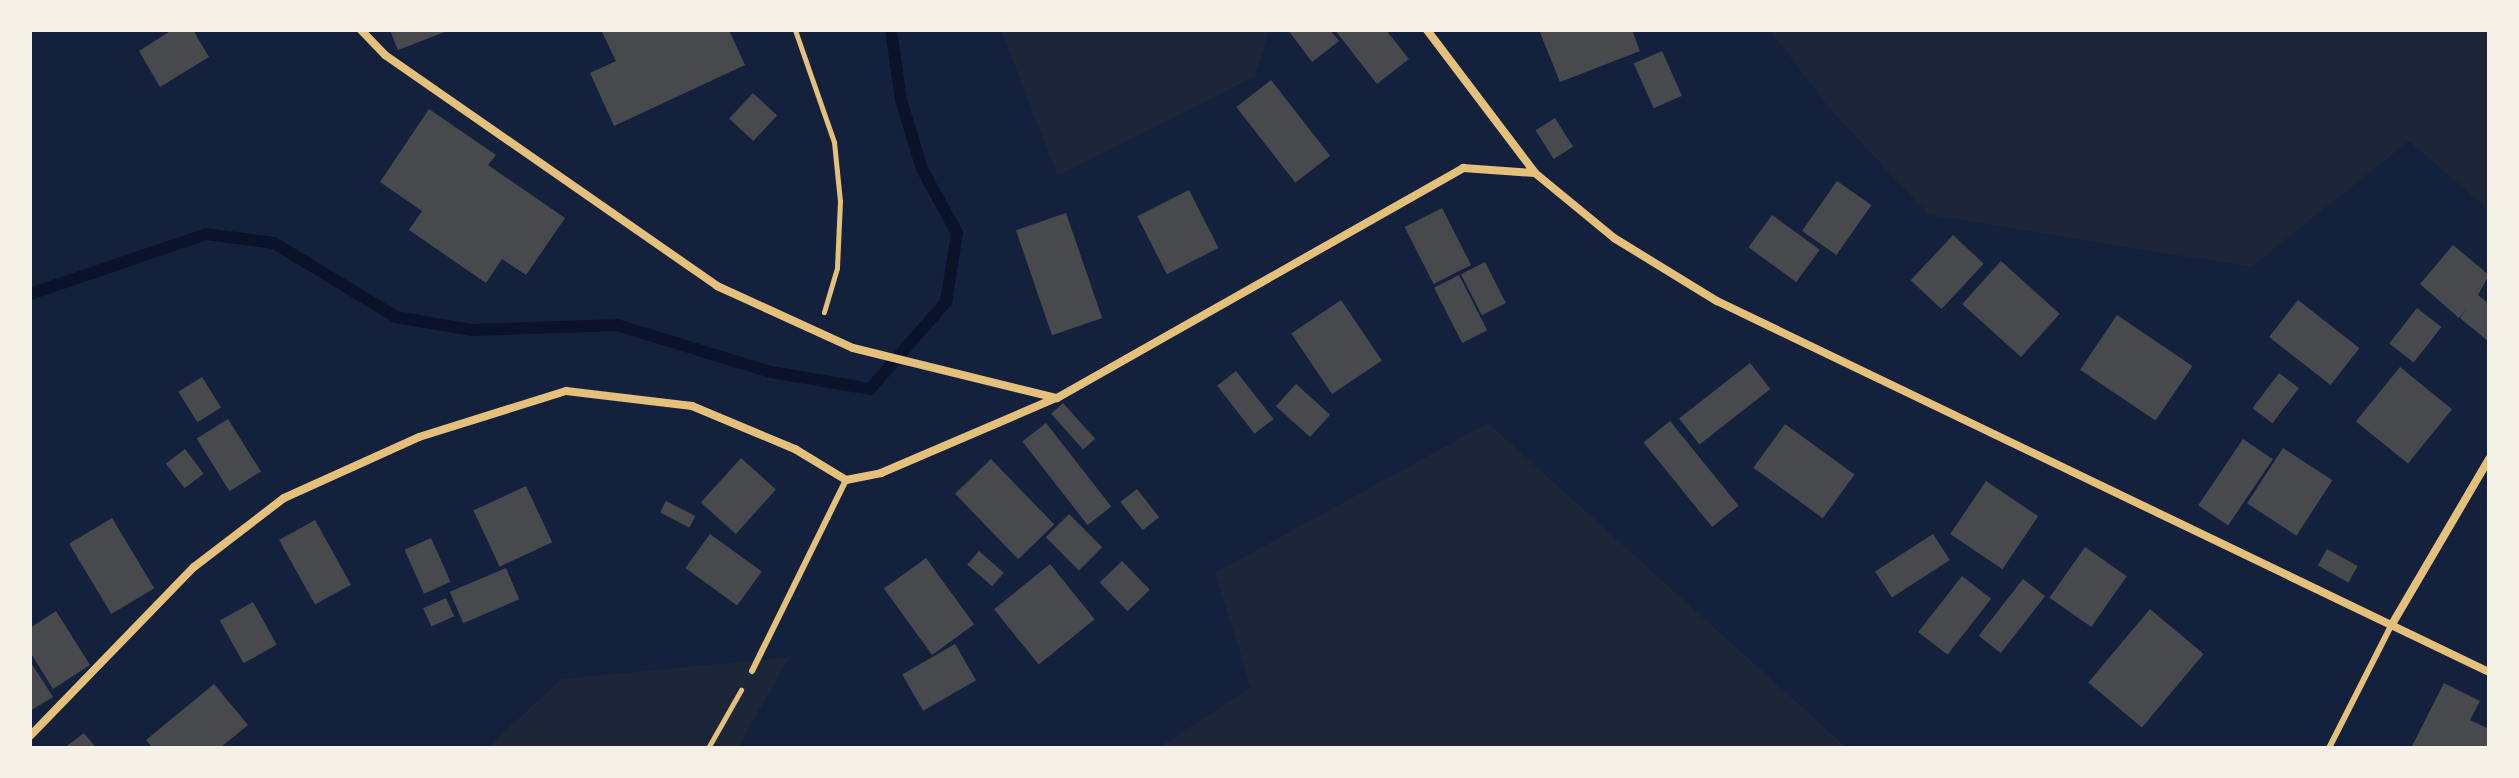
<!DOCTYPE html>
<style>
body{margin:0}
#map{position:relative;width:2519px;height:778px;overflow:hidden;background:#14213d;font-family:Ubuntu,sans-serif}
div>[style]{position:absolute}
[style*='--x']{left:calc(var(--x)*1px);top:calc(var(--y)*1px);width:calc(var(--w)*1px);rotate:calc(var(--a)*1deg)}
.green>*{inset:0;background:#1d2539}
.stream>*{height:12px;margin:-6px;padding:0 6px;transform-origin:6px;border-radius:6px;background:#0b132b}
.building>*{inset:0;background:#48494c;transform-origin:0 0}
.path>*{height:5px;margin:-2.5px;padding:0 2.5px;transform-origin:2.5px;border-radius:2.5px;background:#e5c07b}
.service>*{height:6px;margin:-3px;padding:0 3px;transform-origin:3px;border-radius:3px;background:#e5c07b}
.minor>*{height:8px;margin:-4px;padding:0 4px;transform-origin:4px;border-radius:4px;background:#e5c07b}
span{translate:-50% -50%;white-space:nowrap;text-align:center;line-height:1.15;-webkit-text-stroke:6px #f6f1e7;paint-order:stroke}
.frame{position:absolute;inset:0;border:32px solid #f6f1e7;pointer-events:none}
</style>
<div id="map">
<div class="green">
<i style="clip-path:polygon(1001px 30px,1269px 30px,1255px 76px,1058px 176px)"></i>
<i style="clip-path:polygon(1770px 30px,2489px 30px,2489px 210px,2409px 141px,2251px 267px,1929px 215px,1829px 108px)"></i>
<i style="clip-path:polygon(1488px 423px,1847px 748px,1158px 748px,1251px 687px,1215px 573px)"></i>
<i style="clip-path:polygon(790px 657px,737px 748px,487px 748px,561px 679px)"></i>
</div>
<div class="stream">
<i style="--x:30;--y:294;--w:186;--a:-18.8"></i>
<i style="--x:206;--y:234;--w:69;--a:7.5"></i>
<i style="--x:274;--y:243;--w:143;--a:31.2"></i>
<i style="--x:396;--y:317;--w:77;--a:9.7"></i>
<i style="--x:472;--y:330;--w:145;--a:-2"></i>
<i style="--x:617;--y:325;--w:161;--a:17"></i>
<i style="--x:771;--y:372;--w:100;--a:9.7"></i>
<i style="--x:870;--y:389;--w:116;--a:-48.9"></i>
<i style="--x:946;--y:302;--w:70;--a:-80.9"></i>
<i style="--x:957;--y:233;--w:73;--a:-118.7"></i>
<i style="--x:922;--y:169;--w:72;--a:-106.9"></i>
<i style="--x:901;--y:100;--w:71;--a:-98.1"></i>
</div>
<div class="building">
<i style="clip-path:polygon(172px 30px,193px 30px,209px 57px,160px 87px,139px 51px)"></i>
<i style="clip-path:polygon(390px 30px,450px 30px,398px 50px)"></i>
<i style="clip-path:polygon(601px 30px,729px 30px,745px 65px,614px 126px,590px 73px,616px 61px)"></i>
<i style="clip-path:polygon(1288px 30px,1330px 30px,1339px 41px,1312px 62px)"></i>
<i style="clip-path:polygon(1335px 30px,1386px 30px,1409px 59px,1377px 84px)"></i>
<i style="clip-path:polygon(1539px 30px,1632px 30px,1640px 51px,1560px 82px)"></i>
<i style="left:1662px;top:51px;width:49px;height:31px;rotate:66deg"></i>
<i style="left:1271px;top:80px;width:96px;height:44px;rotate:52deg"></i>
<i style="left:753px;top:93px;width:33px;height:35px;rotate:43deg"></i>
<i style="clip-path:polygon(429px 109px,496px 155px,488px 165px,565px 218px,526px 275px,502px 259px,486px 283px,409px 230px,422px 211px,380px 182px)"></i>
<i style="left:1555px;top:118px;width:34px;height:23px;rotate:58deg"></i>
<i style="left:1837px;top:181px;width:42px;height:61px;rotate:35deg"></i>
<i style="left:1189px;top:190px;width:65px;height:58px;rotate:63deg"></i>
<i style="left:1442px;top:208px;width:64px;height:42px;rotate:63deg"></i>
<i style="left:1066px;top:213px;width:111px;height:53px;rotate:71deg"></i>
<i style="left:1772px;top:215px;width:59px;height:40px;rotate:36deg"></i>
<i style="left:1953px;top:235px;width:42px;height:62px;rotate:43deg"></i>
<i style="clip-path:polygon(2453px 245px,2489px 275px,2478px 295px,2489px 304px,2489px 342px,2460px 318px,2466px 309px,2459px 318px,2420px 284px)"></i>
<i style="left:2001px;top:261px;width:79px;height:58px;rotate:42deg"></i>
<i style="left:1485px;top:262px;width:46px;height:27px;rotate:63deg"></i>
<i style="left:1459px;top:275px;width:62px;height:28px;rotate:63deg"></i>
<i style="left:1341px;top:300px;width:73px;height:60px;rotate:56deg"></i>
<i style="left:2298px;top:300px;width:78px;height:47px;rotate:38deg"></i>
<i style="left:2417px;top:308px;width:31px;height:45px;rotate:38deg"></i>
<i style="left:2117px;top:315px;width:91px;height:66px;rotate:34deg"></i>
<i style="left:1750px;top:363px;width:33px;height:90px;rotate:52deg"></i>
<i style="left:2400px;top:367px;width:67px;height:70px;rotate:39deg"></i>
<i style="left:1236px;top:371px;width:61px;height:24px;rotate:52deg"></i>
<i style="left:2279px;top:373px;width:25px;height:44px;rotate:37deg"></i>
<i style="left:202px;top:377px;width:36px;height:28px;rotate:58deg"></i>
<i style="left:1296px;top:384px;width:46px;height:30px;rotate:42deg"></i>
<i style="left:1063px;top:403px;width:48px;height:16px;rotate:48deg"></i>
<i style="left:228px;top:419px;width:62px;height:37px;rotate:58deg"></i>
<i style="left:1670px;top:421px;width:109px;height:34px;rotate:51deg"></i>
<i style="left:1046px;top:423px;width:106px;height:30px;rotate:52deg"></i>
<i style="left:1785px;top:424px;width:86px;height:54px;rotate:36deg"></i>
<i style="left:2243px;top:439px;width:36px;height:80px;rotate:34deg"></i>
<i style="left:2283px;top:448px;width:59px;height:66px;rotate:33deg"></i>
<i style="left:185px;top:449px;width:31px;height:24px;rotate:53deg"></i>
<i style="left:741px;top:458px;width:47px;height:60px;rotate:42deg"></i>
<i style="left:991px;top:459px;width:91px;height:50px;rotate:46deg"></i>
<i style="left:1986px;top:481px;width:63px;height:64px;rotate:34deg"></i>
<i style="left:526px;top:486px;width:62px;height:58px;rotate:65deg"></i>
<i style="left:1137px;top:489px;width:36px;height:21px;rotate:52deg"></i>
<i style="left:666px;top:501px;width:33px;height:13px;rotate:27deg"></i>
<i style="left:1069px;top:514px;width:47px;height:33px;rotate:45deg"></i>
<i style="left:112px;top:518px;width:82px;height:50px;rotate:59deg"></i>
<i style="left:315px;top:520px;width:74px;height:41px;rotate:61deg"></i>
<i style="left:710px;top:534px;width:64px;height:42px;rotate:36deg"></i>
<i style="left:1933px;top:534px;width:31px;height:69px;rotate:57deg"></i>
<i style="left:431px;top:538px;width:48px;height:29px;rotate:66deg"></i>
<i style="left:2085px;top:547px;width:51px;height:62px;rotate:35deg"></i>
<i style="left:2327px;top:549px;width:35px;height:19px;rotate:29deg"></i>
<i style="left:979px;top:551px;width:33px;height:18px;rotate:41deg"></i>
<i style="left:926px;top:558px;width:82px;height:52px;rotate:54deg"></i>
<i style="left:1122px;top:561px;width:40px;height:31px;rotate:46deg"></i>
<i style="left:1050px;top:564px;width:71px;height:72px;rotate:51deg"></i>
<i style="left:506px;top:568px;width:34px;height:61px;rotate:67deg"></i>
<i style="left:1962px;top:576px;width:37px;height:71px;rotate:38deg"></i>
<i style="left:2023px;top:579px;width:28px;height:72px;rotate:38deg"></i>
<i style="left:446px;top:598px;width:20px;height:25px;rotate:66deg"></i>
<i style="left:253px;top:602px;width:49px;height:38px;rotate:61deg"></i>
<i style="left:2150px;top:609px;width:70px;height:96px;rotate:40deg"></i>
<i style="clip-path:polygon(56px 611px,90px 665px,53px 689px,30px 652px,30px 628px)"></i>
<i style="left:955px;top:644px;width:42px;height:61px;rotate:60deg"></i>
<i style="clip-path:polygon(30px 661px,53px 697px,30px 711px)"></i>
<i style="clip-path:polygon(2444px 683px,2480px 701px,2470px 720px,2489px 729px,2489px 748px,2411px 748px)"></i>
<i style="clip-path:polygon(214px 684px,248px 725px,220px 748px,153px 748px,146px 740px)"></i>
<i style="clip-path:polygon(84px 733px,96px 748px,64px 748px)"></i>
</div>
<div class="path">
<i style="--x:795;--y:30;--w:119;--a:70.8"></i>
<i style="--x:834;--y:142;--w:59;--a:84.2"></i>
<i style="--x:840;--y:201;--w:67;--a:92.6"></i>
<i style="--x:837;--y:268;--w:46;--a:106.5"></i>
<i style="--x:708;--y:748;--w:67;--a:-60.4"></i>
</div>
<div class="service">
<i style="--x:752;--y:671;--w:213;--a:-63.8"></i>
<i style="--x:2329;--y:748;--w:137;--a:-63.1"></i>
</div>
<div class="minor">
<i style="--x:361;--y:30;--w:35;--a:46"></i>
<i style="--x:385;--y:55;--w:404;--a:34.8"></i>
<i style="--x:717;--y:286;--w:149;--a:24.5"></i>
<i style="--x:853;--y:348;--w:210;--a:13.8"></i>
<i style="--x:1057;--y:398;--w:467;--a:-29.5"></i>
<i style="--x:1463;--y:168;--w:72;--a:4"></i>
<i style="--x:1427;--y:30;--w:179;--a:52.9"></i>
<i style="--x:1535;--y:173;--w:102;--a:39.4"></i>
<i style="--x:1614;--y:238;--w:121;--a:31.5"></i>
<i style="--x:1717;--y:301;--w:857;--a:25.67"></i>
<i style="--x:2391;--y:626;--w:194;--a:-59.6"></i>
<i style="--x:30;--y:736;--w:235;--a:-45.9"></i>
<i style="--x:194;--y:567;--w:113;--a:-37.5"></i>
<i style="--x:284;--y:498;--w:148;--a:-24.3"></i>
<i style="--x:419;--y:437;--w:154;--a:-17.4"></i>
<i style="--x:566;--y:391;--w:127;--a:6.8"></i>
<i style="--x:692;--y:406;--w:112;--a:22.7"></i>
<i style="--x:795;--y:449;--w:60;--a:31.3"></i>
<i style="--x:846;--y:480;--w:36;--a:-11"></i>
<i style="--x:881;--y:473;--w:190;--a:-23.2"></i>
</div>
<div class="frame"></div>
</div>
